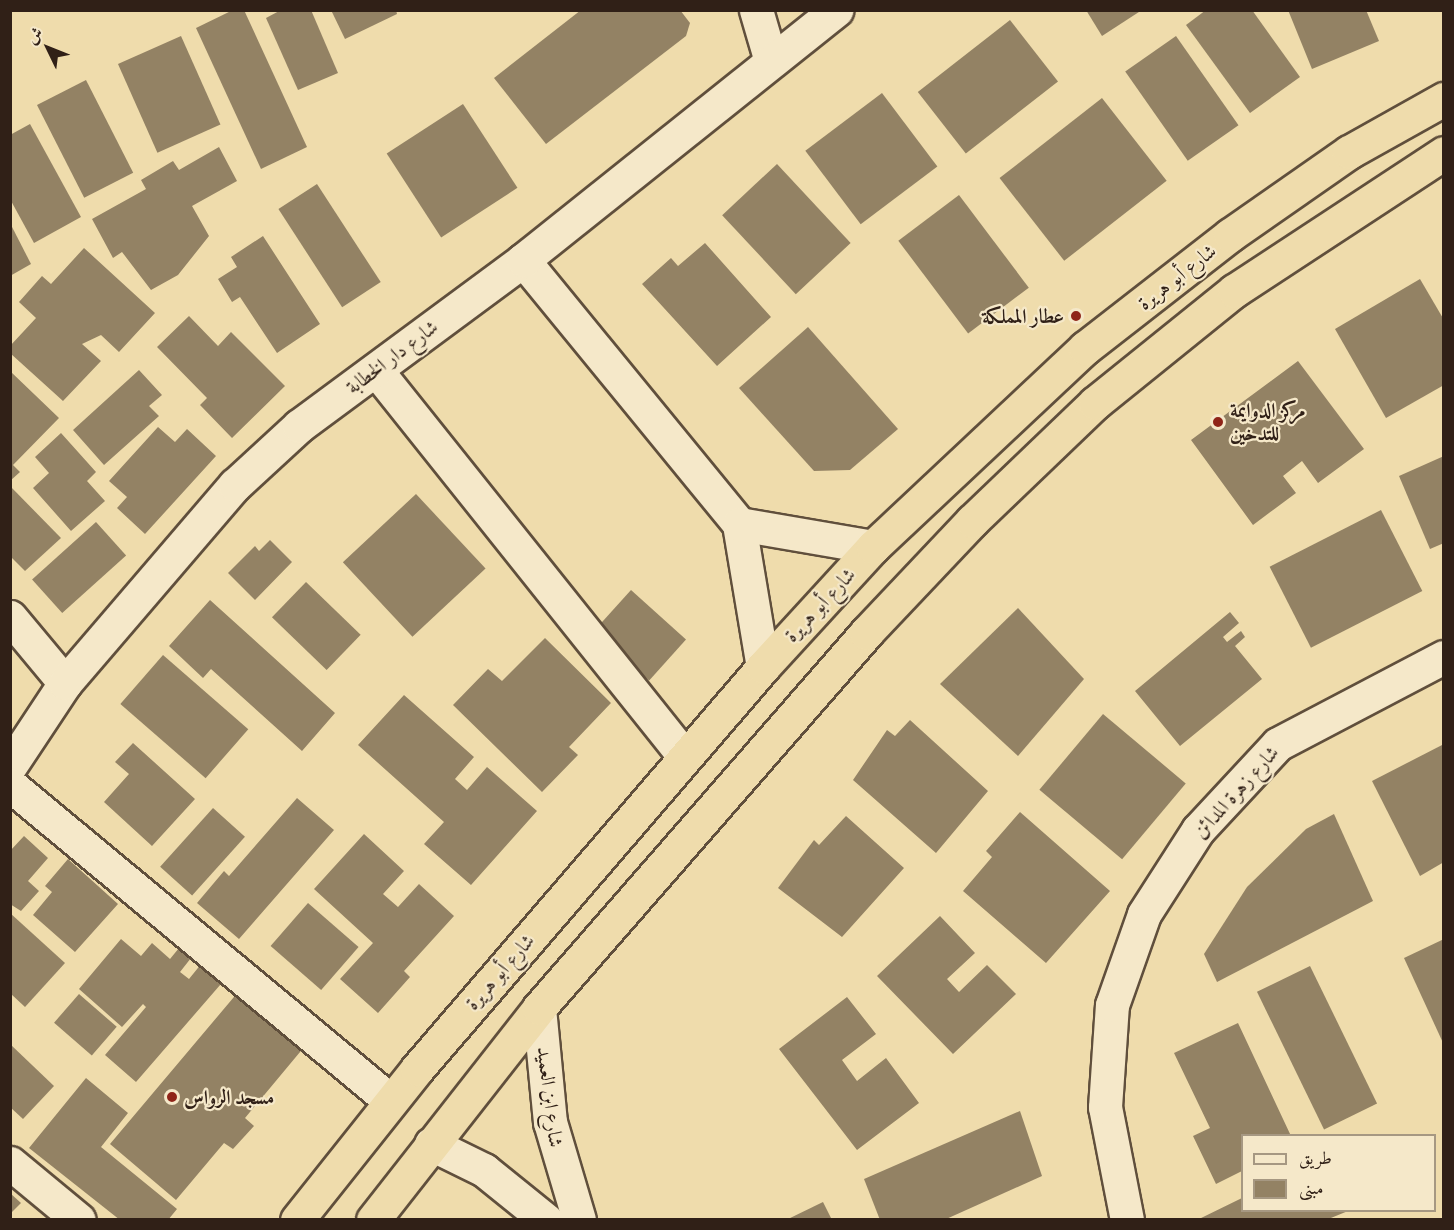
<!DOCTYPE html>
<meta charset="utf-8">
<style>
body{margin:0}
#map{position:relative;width:1454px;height:1230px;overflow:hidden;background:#efdcac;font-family:"IM FELL French Canon",Amiri,serif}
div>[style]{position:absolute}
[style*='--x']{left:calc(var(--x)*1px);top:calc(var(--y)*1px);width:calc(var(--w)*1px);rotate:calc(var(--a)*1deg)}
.building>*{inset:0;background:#938264;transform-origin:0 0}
.roads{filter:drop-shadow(2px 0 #604f3c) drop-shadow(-2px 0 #604f3c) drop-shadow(0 2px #604f3c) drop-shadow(0 -2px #604f3c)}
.street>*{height:33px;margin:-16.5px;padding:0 16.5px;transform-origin:16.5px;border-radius:16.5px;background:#f5e8c9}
.highway>*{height:33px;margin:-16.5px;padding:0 16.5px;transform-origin:16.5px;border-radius:16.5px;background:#efdcac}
.dots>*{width:16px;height:16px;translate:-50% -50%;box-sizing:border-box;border:3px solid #f5e8c9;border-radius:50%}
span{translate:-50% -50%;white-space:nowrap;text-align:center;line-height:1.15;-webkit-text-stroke:4.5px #f5e8c9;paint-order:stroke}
.street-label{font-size:20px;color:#302017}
.poi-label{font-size:20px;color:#302017;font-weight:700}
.right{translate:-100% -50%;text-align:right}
.left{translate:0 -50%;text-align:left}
.frame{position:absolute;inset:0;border:12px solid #302017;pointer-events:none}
.legend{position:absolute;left:1241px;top:1134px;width:195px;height:78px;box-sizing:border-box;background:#f5e8c9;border:2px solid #a69882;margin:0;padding:8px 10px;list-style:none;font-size:18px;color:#302017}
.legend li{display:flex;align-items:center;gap:12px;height:30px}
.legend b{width:30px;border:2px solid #a69882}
.north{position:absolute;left:18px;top:18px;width:60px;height:60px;-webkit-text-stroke:4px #f5e8c9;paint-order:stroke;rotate:313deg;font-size:16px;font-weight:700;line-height:24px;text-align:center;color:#302017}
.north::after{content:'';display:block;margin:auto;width:21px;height:27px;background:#302017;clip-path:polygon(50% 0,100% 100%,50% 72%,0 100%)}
</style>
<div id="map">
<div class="building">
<i style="clip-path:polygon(233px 10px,244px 10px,307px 147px,261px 169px,196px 28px)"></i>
<i style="clip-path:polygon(281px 10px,311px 10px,338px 73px,298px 90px,266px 18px)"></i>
<i style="clip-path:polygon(331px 10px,396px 10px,397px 14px,345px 39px)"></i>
<i style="clip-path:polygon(581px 10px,680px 10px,690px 23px,686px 36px,546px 144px,494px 78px)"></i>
<i style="clip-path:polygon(1086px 10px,1142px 10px,1102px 36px)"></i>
<i style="clip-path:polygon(1206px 10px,1252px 10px,1300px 77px,1250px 113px,1186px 25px)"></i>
<i style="clip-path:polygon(1288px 10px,1366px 10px,1379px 41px,1312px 69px)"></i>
<i style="left:1010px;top:20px;width:78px;height:117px;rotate:52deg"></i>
<i style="left:181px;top:36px;width:97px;height:69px;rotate:66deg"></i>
<i style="left:1176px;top:36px;width:109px;height:62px;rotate:55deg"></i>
<i style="left:86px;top:80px;width:104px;height:55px;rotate:63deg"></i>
<i style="left:882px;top:93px;width:92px;height:96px;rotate:53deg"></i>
<i style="left:1102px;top:98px;width:105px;height:130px;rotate:52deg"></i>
<i style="left:463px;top:104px;width:100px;height:91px;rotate:57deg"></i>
<i style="clip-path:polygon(30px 124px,81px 217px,34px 243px,10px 199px,10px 135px)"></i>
<i style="clip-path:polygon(219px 147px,237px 181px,192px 206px,209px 236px,178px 275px,151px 290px,122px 252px,113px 258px,92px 219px,146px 189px,141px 180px,173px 161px,179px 170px)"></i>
<i style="left:777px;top:164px;width:108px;height:75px;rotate:47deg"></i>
<i style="left:317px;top:184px;width:117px;height:46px;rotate:57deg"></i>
<i style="left:959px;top:195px;width:116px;height:76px;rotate:53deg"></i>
<i style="clip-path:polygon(10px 223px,31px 264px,10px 276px)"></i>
<i style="clip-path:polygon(263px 236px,320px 324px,277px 353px,240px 297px,232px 302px,218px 279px,237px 267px,231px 257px)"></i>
<i style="clip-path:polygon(705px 243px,771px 317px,717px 366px,642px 284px,671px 258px,678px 266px)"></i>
<i style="clip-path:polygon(84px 248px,155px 313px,119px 352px,101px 335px,82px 344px,101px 361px,63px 401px,10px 353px,10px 346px,36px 318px,19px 302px,42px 276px,51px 284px)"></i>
<i style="clip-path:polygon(1420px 279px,1444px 320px,1444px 385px,1386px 418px,1335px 329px)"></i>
<i style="clip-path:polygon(189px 316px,218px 346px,231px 332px,285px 386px,232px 438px,200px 405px,207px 398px,157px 347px)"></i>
<i style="clip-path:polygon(808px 327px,898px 429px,850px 470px,814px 471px,739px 388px)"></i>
<i style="clip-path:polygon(1298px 361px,1364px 449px,1318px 483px,1302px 461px,1283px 476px,1296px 493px,1253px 525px,1191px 440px)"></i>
<i style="clip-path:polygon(139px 370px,162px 395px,149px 406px,159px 416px,104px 465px,73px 430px)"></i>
<i style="clip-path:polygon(10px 371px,59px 418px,13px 465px,20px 472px,10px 481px)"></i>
<i style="clip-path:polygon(158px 427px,175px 442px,187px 429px,216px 456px,145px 534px,117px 508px,127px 497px,109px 481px)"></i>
<i style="clip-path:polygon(61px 433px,96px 472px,87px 481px,105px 501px,71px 531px,33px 488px,49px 473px,35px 457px)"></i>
<i style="clip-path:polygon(1444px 456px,1444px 543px,1430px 549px,1399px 476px)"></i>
<i style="clip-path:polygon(10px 486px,61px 538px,25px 571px,10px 556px)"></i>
<i style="left:416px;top:494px;width:102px;height:100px;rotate:47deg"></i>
<i style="left:1381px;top:510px;width:91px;height:125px;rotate:63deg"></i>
<i style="left:96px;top:522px;width:45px;height:86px;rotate:48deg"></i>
<i style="clip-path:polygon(270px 540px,292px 562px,255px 600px,228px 573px,255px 546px,259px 551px)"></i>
<i style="left:306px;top:582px;width:76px;height:49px;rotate:44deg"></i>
<i style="left:631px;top:590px;width:74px;height:55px;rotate:42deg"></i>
<i style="clip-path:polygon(210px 600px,335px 713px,302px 751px,211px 669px,203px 678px,169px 646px)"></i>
<i style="clip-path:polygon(1018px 608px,1084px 679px,1018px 756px,940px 684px)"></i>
<i style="clip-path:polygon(1230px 612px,1239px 623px,1223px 637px,1227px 642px,1241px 631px,1245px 637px,1235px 646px,1262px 679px,1180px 746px,1135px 691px)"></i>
<i style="clip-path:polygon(545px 638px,611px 703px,569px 747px,578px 755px,542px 792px,453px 705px,488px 669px,502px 681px)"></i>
<i style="left:163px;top:655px;width:113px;height:65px;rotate:41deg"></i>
<i style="clip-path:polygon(404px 695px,474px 757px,455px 779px,467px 790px,487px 767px,537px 811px,471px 885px,424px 844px,444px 822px,358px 745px)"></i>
<i style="left:1103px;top:714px;width:108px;height:99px;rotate:40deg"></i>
<i style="clip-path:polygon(910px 720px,988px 791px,936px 853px,853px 780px,887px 730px,895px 736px)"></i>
<i style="clip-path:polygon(133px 743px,195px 799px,152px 846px,104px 802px,129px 774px,115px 762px)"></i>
<i style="clip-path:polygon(1444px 744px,1444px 862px,1420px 876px,1372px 781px)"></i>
<i style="clip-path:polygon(297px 798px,334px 830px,239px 939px,197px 903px,224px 871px,229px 876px)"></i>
<i style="left:213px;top:808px;width:43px;height:79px;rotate:42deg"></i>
<i style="clip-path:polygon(1020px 812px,1110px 891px,1046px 963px,963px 891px,992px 857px,986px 851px)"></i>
<i style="clip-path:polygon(1334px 814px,1373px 901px,1217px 982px,1204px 954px,1247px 887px,1306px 829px)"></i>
<i style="clip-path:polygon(846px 816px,904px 868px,842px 937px,778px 888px,814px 840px,819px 845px)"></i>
<i style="clip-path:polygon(364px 834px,404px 871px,383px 894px,398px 907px,419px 884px,454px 916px,404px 971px,410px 977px,378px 1013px,340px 979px,373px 943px,314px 889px)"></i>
<i style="clip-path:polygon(24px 836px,48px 858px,28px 881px,39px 891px,21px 911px,10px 904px,10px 851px)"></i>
<i style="clip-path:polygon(68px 859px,118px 904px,75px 952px,33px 915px,52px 892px,45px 886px)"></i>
<i style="left:308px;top:903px;width:67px;height:57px;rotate:41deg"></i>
<i style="clip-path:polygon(10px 913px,65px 963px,25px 1007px,10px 993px)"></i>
<i style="clip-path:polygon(940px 916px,975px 953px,947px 979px,959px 992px,987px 965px,1016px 994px,953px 1054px,877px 976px)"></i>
<i style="clip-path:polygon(121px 939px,141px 956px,152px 943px,170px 959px,179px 948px,191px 958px,180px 972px,189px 979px,206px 958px,227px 977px,136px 1082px,105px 1055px,146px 1007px,143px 1004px,122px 1027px,79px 989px)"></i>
<i style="clip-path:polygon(1444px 939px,1444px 1045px,1404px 958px)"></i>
<i style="left:1310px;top:966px;width:153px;height:59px;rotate:64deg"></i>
<i style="clip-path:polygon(239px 991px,305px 1046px,245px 1118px,254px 1126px,233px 1149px,224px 1143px,176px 1200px,110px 1144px)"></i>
<i style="left:79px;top:994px;width:50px;height:38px;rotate:41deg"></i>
<i style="clip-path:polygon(847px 997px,876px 1034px,842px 1060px,857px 1081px,886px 1058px,919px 1103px,857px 1150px,779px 1049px)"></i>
<i style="clip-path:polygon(1238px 1023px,1291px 1136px,1242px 1136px,1242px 1171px,1216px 1184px,1193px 1136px,1210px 1128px,1174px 1053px)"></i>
<i style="clip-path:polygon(10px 1044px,54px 1086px,23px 1119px,10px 1107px)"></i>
<i style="clip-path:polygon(86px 1078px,128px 1113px,101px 1147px,177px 1209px,168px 1220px,120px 1220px,29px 1148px)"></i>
<i style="clip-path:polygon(1020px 1111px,1042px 1176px,944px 1220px,880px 1220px,864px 1179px)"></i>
<i style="clip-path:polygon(10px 1193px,21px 1203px,10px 1214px)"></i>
<i style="clip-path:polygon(1242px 1198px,1242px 1210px,1348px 1211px,1326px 1220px,1197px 1220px)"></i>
<i style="clip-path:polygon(823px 1202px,832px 1220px,786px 1220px)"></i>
</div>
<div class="roads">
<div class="street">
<i style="--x:756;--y:10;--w:50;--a:73.7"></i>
<i style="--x:523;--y:260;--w:341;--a:50.7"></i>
<i style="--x:739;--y:524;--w:145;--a:80.5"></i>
<i style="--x:376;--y:370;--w:495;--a:51.4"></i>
<i style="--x:739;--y:524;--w:136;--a:9.7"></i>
<i style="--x:10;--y:617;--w:86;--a:50.2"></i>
<i style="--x:10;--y:766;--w:100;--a:-56.5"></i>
<i style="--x:65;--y:683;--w:261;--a:-49.4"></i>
<i style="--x:235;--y:485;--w:87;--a:-42.7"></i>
<i style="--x:299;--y:426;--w:279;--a:-36.5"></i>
<i style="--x:523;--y:260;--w:401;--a:-38.6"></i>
<i style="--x:10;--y:785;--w:494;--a:39.7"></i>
<i style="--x:539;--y:1008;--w:115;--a:84.5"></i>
<i style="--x:550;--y:1122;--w:102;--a:73.5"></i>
<i style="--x:431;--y:1144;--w:59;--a:26.1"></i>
<i style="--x:484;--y:1170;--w:80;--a:38.9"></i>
<i style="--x:10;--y:1163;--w:89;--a:39.6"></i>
<i style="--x:1127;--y:1220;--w:115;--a:-101"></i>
<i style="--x:1105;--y:1107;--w:102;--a:-86.1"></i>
<i style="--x:1112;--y:1005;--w:96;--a:-70.6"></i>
<i style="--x:1144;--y:914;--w:100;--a:-57.3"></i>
<i style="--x:1198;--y:830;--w:117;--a:-47.1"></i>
<i style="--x:1278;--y:744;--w:187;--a:-27.7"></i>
</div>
<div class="highway">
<i style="--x:297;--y:1220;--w:193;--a:-51.5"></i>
<i style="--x:417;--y:1069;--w:530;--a:-49.28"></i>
<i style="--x:763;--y:667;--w:163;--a:-47.5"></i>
<i style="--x:873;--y:547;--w:291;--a:-43.2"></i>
<i style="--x:1085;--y:348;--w:184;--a:-37.9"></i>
<i style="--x:1230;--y:235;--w:145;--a:-34.9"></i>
<i style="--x:1349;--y:152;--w:109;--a:-29.2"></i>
<i style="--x:373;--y:1220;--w:269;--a:-51.9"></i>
<i style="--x:539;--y:1008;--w:498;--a:-48.9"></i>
<i style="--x:866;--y:633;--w:154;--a:-46.6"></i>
<i style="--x:972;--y:521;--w:170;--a:-43.8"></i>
<i style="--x:1095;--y:403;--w:179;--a:-38.9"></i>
<i style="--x:1234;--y:291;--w:251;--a:-33.3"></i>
</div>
</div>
<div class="dots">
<i style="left:1076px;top:316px;background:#8f2418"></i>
<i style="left:1218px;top:422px;background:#8f2418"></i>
<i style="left:172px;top:1097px;background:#8f2418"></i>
</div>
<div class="street-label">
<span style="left:1177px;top:277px;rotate:-38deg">شارع أبو هريرة</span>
<span style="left:392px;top:357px;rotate:-37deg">شارع دار الخطابة</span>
<span style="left:820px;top:605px;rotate:-47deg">شارع أبو هريرة</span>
<span style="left:1236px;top:792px;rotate:-48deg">شارع زهرة المدائن</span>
<span style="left:500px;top:972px;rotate:-49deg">شارع أبو هريرة</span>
<span style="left:550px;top:1097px;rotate:83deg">شارع ابن العميد</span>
</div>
<div class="poi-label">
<span class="right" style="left:1064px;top:316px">عطار المملكة</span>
<span class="left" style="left:1230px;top:422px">مركز الدوايمة<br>للتدخين</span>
<span class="left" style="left:184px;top:1097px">مسجد الرواس</span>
</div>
<div class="frame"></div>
<ul class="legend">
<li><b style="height:8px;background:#f5e8c9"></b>طريق</li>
<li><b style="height:16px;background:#938264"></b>مبنى</li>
</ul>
<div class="north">ش</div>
</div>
